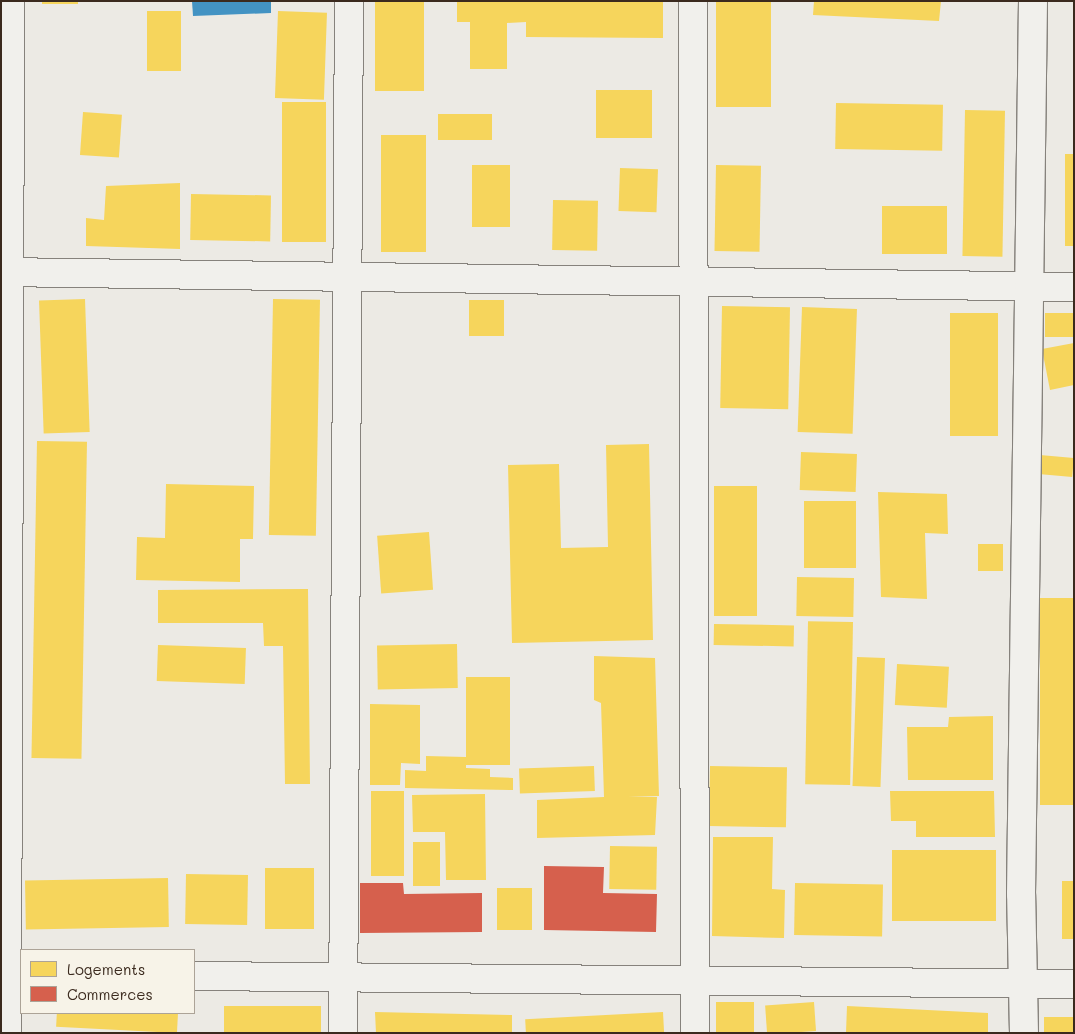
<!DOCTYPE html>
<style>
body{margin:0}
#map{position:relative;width:1075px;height:1034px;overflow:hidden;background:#eceae4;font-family:Mali,sans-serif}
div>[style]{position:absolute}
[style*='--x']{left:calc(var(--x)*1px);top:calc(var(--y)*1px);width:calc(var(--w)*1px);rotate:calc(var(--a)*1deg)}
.homes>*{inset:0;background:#f6d55c;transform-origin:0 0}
.shops>*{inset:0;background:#d6604d}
.schools>*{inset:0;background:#4393c3}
.roads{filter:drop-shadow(1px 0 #86827c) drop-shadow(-1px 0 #86827c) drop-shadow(0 1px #86827c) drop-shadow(0 -1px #86827c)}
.minor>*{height:28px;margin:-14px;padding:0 14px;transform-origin:14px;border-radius:14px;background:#f1f0ec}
span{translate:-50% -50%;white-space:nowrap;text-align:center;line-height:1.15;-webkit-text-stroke:5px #f7f3e8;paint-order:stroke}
.frame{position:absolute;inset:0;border:2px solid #3b2a1e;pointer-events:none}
.legend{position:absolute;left:20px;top:949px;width:175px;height:65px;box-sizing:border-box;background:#f7f3e8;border:1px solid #aca397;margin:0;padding:6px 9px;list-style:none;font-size:15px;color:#3b2a1e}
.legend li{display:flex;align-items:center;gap:10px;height:25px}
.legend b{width:25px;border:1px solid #aca397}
</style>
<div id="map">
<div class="homes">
<i style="left:42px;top:1px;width:36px;height:3px"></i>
<i style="left:375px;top:1px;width:49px;height:90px"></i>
<i style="clip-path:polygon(457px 1px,663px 1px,663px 38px,526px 37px,526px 22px,507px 23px,507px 69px,470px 69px,470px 22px,457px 22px)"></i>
<i style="left:716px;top:1px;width:55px;height:106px"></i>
<i style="clip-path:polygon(814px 1px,941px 1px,939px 21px,813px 15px)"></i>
<i style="left:147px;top:11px;width:34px;height:60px"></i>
<i style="left:278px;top:11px;width:49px;height:87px;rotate:2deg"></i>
<i style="left:596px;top:90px;width:56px;height:48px"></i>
<i style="left:282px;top:102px;width:44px;height:140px"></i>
<i style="left:836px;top:103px;width:107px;height:46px;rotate:1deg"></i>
<i style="left:965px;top:110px;width:40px;height:146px;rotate:1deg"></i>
<i style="left:83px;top:112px;width:39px;height:43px;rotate:4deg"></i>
<i style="left:438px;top:114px;width:54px;height:26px"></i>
<i style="left:381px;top:135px;width:45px;height:117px"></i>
<i style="left:1065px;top:154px;width:9px;height:92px"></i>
<i style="left:472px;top:165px;width:38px;height:62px"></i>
<i style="left:716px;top:165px;width:45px;height:86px;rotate:1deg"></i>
<i style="left:620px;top:168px;width:38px;height:43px;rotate:2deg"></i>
<i style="clip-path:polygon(180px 183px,180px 249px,86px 246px,86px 218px,104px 220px,106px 186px)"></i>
<i style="left:191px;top:194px;width:80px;height:46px;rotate:1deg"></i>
<i style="left:553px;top:200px;width:45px;height:50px;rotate:1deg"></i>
<i style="left:882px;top:206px;width:65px;height:48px"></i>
<i style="left:85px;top:299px;width:133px;height:46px;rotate:88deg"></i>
<i style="left:273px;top:299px;width:47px;height:236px;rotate:1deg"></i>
<i style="left:469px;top:300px;width:35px;height:36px"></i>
<i style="left:722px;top:306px;width:68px;height:102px;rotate:1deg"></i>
<i style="left:802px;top:307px;width:55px;height:125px;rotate:2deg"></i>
<i style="left:950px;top:313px;width:48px;height:123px"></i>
<i style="left:1045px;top:313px;width:29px;height:24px"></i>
<i style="clip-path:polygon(1074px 343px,1074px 385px,1050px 390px,1042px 349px)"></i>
<i style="left:37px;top:441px;width:50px;height:317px;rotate:1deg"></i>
<i style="clip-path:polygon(649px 444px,653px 640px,512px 643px,508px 465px,559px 464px,561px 548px,608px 547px,606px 445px)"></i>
<i style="left:801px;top:452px;width:56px;height:38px;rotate:2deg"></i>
<i style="left:1040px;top:455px;width:34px;height:19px;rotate:5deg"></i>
<i style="clip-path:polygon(166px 484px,254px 486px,253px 539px,240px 539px,240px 582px,136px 580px,137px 537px,165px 538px)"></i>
<i style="left:714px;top:486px;width:43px;height:130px"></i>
<i style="clip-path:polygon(878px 492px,947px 494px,948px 534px,925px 533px,927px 599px,881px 597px)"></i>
<i style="left:804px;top:501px;width:52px;height:67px"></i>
<i style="left:429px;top:532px;width:58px;height:52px;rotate:86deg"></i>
<i style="left:1003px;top:544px;width:27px;height:25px;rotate:90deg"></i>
<i style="left:797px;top:577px;width:57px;height:39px;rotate:1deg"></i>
<i style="clip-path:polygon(308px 589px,310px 784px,285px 784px,283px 646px,264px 646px,263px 623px,158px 623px,158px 590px)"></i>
<i style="left:1074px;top:598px;width:207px;height:34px;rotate:90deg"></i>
<i style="left:853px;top:622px;width:163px;height:45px;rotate:91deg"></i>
<i style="left:714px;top:624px;width:80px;height:21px;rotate:1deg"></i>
<i style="left:457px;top:644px;width:44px;height:80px;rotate:89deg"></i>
<i style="left:158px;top:645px;width:88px;height:36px;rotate:2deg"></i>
<i style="clip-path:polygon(594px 656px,655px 658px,659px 796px,628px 797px,657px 797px,655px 835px,537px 838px,537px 800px,604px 797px,601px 703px,594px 700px)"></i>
<i style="left:857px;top:657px;width:28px;height:129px;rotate:2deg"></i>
<i style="left:897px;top:664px;width:52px;height:41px;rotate:3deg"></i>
<i style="left:466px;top:677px;width:44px;height:88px"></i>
<i style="clip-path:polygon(370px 704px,420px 705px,420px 764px,401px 763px,400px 785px,370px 785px)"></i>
<i style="clip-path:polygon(993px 716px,993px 780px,908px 780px,907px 727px,948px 727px,949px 717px)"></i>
<i style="clip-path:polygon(426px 756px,466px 757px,466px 768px,490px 769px,490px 777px,513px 778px,513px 790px,405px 788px,405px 770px,426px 771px)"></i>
<i style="left:594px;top:766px;width:25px;height:75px;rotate:88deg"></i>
<i style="left:710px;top:766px;width:77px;height:60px;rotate:1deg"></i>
<i style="left:404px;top:791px;width:85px;height:33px;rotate:90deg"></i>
<i style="clip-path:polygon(890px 791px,994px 791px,995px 837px,916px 837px,916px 821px,891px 821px)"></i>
<i style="clip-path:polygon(485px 794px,486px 880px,446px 880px,445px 832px,413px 832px,412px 795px)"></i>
<i style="clip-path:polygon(713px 837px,773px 837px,772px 889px,785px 890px,784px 938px,712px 936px)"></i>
<i style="left:413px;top:842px;width:27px;height:44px"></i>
<i style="left:610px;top:846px;width:47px;height:43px;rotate:1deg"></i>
<i style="left:892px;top:850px;width:104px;height:71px"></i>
<i style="left:265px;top:868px;width:49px;height:61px"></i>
<i style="left:186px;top:874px;width:62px;height:50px;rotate:1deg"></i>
<i style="left:168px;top:878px;width:49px;height:143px;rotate:89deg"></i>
<i style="left:1074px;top:881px;width:58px;height:12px;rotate:90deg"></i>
<i style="left:795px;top:883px;width:88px;height:52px;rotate:1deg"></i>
<i style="left:497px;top:888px;width:35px;height:42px"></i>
<i style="left:754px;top:1002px;width:31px;height:38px;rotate:90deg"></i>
<i style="left:814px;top:1002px;width:29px;height:49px;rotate:86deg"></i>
<i style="left:321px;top:1006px;width:27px;height:97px;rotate:90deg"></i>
<i style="clip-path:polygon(847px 1006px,988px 1013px,988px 1033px,846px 1033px)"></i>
<i style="clip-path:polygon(375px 1012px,512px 1015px,512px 1033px,376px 1033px)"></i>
<i style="left:663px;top:1012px;width:21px;height:138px;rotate:87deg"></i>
<i style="left:178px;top:1013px;width:20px;height:121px;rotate:93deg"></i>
<i style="left:1074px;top:1017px;width:16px;height:30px;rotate:90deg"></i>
</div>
<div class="shops">
<i style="clip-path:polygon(544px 866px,604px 867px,603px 893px,657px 894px,656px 932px,544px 930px)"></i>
<i style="clip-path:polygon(360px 883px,403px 883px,404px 894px,482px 893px,482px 932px,360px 933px)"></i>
</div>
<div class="schools">
<i style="clip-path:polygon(192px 1px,271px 1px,271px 13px,193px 16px)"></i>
</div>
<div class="roads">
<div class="minor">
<i style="--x:693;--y:1;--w:1032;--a:89.89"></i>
<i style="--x:1;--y:272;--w:1073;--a:0.8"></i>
<i style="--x:194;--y:976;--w:880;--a:0.52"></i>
<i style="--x:7;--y:1033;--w:1032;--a:-89.83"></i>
<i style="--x:343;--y:1033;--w:1032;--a:-89.67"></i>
<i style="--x:1024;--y:1033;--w:139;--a:-91.2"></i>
<i style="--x:1021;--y:894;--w:893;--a:-89.23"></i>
</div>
</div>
<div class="frame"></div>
<ul class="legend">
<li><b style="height:14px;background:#f6d55c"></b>Logements</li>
<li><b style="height:14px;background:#d6604d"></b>Commerces</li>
</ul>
</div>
